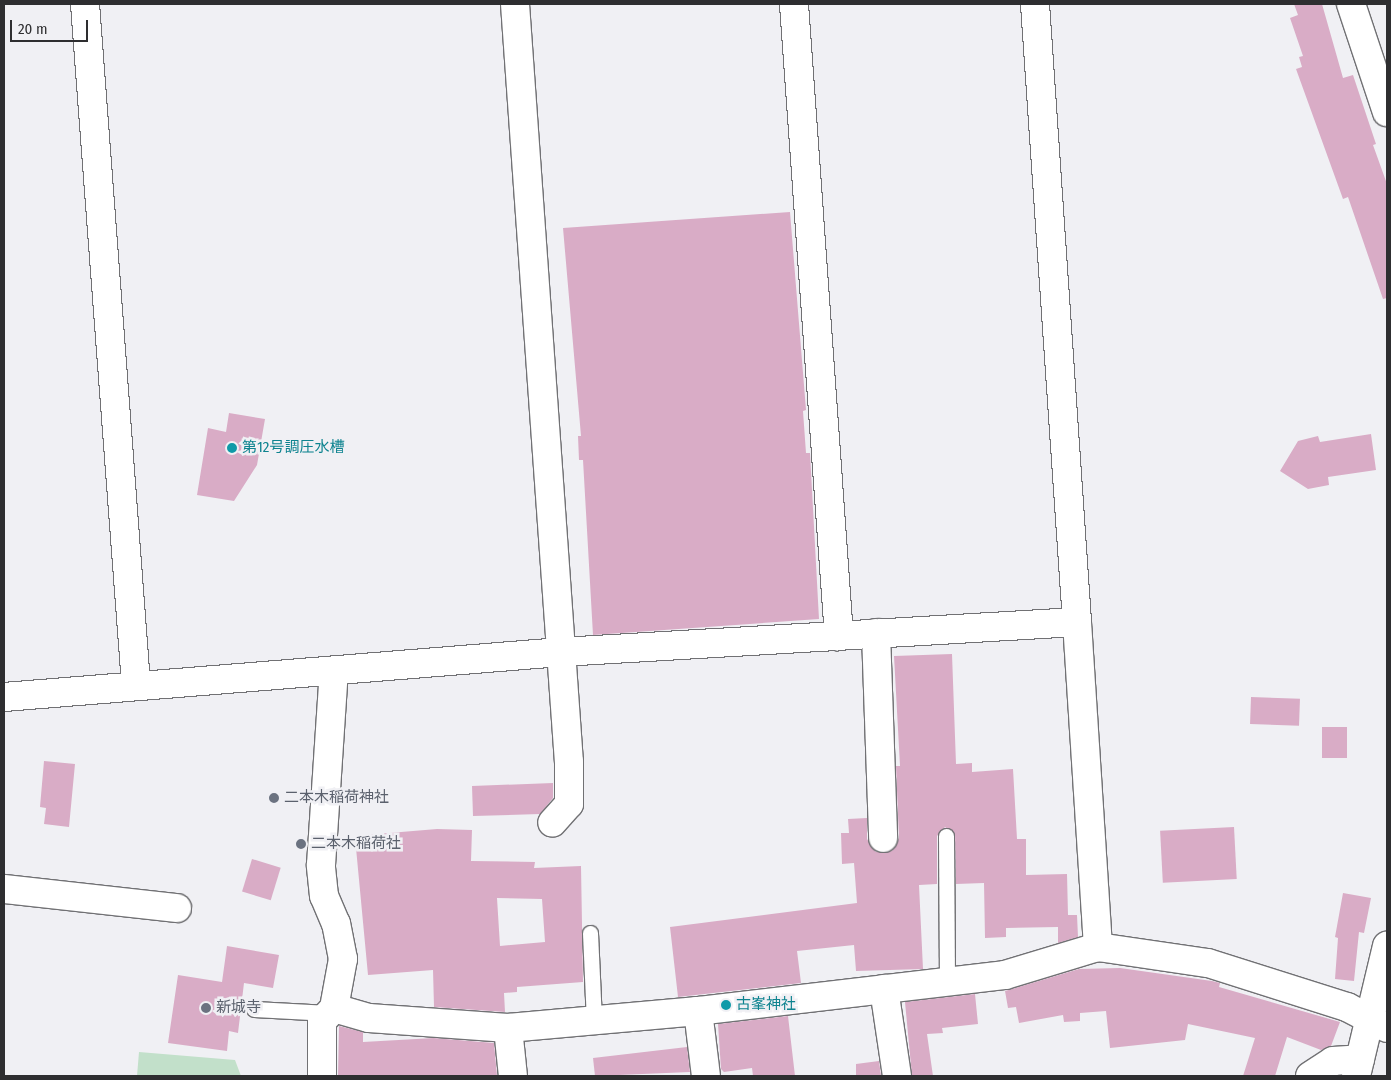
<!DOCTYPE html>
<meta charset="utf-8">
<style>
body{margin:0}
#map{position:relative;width:1391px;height:1080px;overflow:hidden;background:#f0f0f4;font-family:"Fira Sans Condensed","Noto Sans JP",sans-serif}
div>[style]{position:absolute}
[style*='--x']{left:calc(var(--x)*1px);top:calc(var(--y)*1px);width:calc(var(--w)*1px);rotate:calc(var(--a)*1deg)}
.green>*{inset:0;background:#c2e0ca}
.building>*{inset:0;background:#d9acc6;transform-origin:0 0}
.roads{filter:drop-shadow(1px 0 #717174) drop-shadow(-1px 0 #717174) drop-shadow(0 1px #717174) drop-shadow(0 -1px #717174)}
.lane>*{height:15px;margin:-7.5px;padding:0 7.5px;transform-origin:7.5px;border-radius:7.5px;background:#fff}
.street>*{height:28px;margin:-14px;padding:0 14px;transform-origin:14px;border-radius:14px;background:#fff}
.secondary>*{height:28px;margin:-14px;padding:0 14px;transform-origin:14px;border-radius:14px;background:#fff}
.dots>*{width:14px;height:14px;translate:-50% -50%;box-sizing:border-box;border:2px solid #f0f0f4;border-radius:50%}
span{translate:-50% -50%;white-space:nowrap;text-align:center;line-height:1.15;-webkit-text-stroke:5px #f0f0f4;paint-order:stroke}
.culture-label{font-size:15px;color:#0d838f}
.left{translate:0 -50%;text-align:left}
.worship-label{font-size:15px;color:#5b616d}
.frame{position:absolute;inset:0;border:5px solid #2e2e30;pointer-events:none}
.scale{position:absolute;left:10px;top:20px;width:78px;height:22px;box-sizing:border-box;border:2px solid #2e2e30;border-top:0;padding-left:6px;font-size:15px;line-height:18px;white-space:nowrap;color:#2e2e30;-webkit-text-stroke:4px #f0f0f4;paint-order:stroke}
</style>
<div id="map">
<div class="green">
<i style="clip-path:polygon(139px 1052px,235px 1060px,241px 1076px,137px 1076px)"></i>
</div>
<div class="building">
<i style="clip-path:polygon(1294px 4px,1322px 4px,1343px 78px,1353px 75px,1376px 144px,1373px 145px,1387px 184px,1387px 298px,1383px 299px,1348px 197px,1343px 199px,1296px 69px,1302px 67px,1299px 57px,1303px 56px,1290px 18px,1298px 15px)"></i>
<i style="clip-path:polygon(790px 212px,806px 410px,803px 411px,806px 453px,810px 453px,819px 619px,593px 635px,583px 460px,579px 460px,578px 436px,581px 436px,563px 228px)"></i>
<i style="clip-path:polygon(229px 413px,265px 419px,257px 465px,234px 501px,197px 495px,208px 428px,226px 432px)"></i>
<i style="clip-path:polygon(1371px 434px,1376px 470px,1328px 477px,1329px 485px,1308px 489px,1280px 471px,1298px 441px,1318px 436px,1320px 442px)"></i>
<i style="clip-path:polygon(952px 654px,956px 764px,972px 763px,972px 772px,1013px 769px,1017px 839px,1026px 839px,1026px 875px,1067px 874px,1068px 915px,1077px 915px,1078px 937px,1058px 943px,1058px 927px,1006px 928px,1006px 937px,985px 938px,984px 883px,956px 884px,955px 835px,945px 827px,937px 836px,937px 884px,919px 885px,923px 969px,856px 971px,854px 945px,797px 951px,801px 983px,678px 997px,670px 927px,857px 903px,854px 863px,842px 864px,841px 833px,849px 833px,848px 819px,867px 818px,867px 839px,876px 852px,892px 851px,899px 838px,896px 766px,900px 766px,894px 656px)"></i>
<i style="left:1251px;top:697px;width:49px;height:27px;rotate:2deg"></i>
<i style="left:1322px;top:727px;width:25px;height:31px"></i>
<i style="clip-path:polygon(44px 761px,75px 764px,69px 827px,44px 824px,46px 808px,40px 807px)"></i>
<i style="clip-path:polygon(553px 783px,553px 798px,540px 814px,473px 816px,472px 786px)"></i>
<i style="left:1234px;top:827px;width:52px;height:74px;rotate:87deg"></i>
<i style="clip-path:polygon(evenodd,437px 829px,472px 830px,471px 861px,535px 862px,534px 868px,581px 866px,583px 982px,517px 987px,517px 992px,504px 993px,505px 1012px,434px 1007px,433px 970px,368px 975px,356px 848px,366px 848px,365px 835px,437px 829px,497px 898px,542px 899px,545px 942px,500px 946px,497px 898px)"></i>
<i style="left:252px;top:859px;width:30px;height:34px;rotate:17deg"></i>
<i style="clip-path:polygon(1343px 893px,1371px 898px,1364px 933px,1359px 932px,1354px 981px,1335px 979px,1338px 938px,1335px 937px)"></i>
<i style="clip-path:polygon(227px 946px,279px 955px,273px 988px,244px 983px,238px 1033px,229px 1031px,227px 1051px,168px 1043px,178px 975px,222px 982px)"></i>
<i style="clip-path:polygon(1120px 968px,1212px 981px,1220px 983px,1219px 987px,1340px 1022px,1331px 1046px,1321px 1050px,1287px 1037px,1275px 1076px,1243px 1076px,1255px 1038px,1188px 1024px,1185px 1040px,1110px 1048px,1106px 1011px,1080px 1013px,1080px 1021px,1064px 1022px,1063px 1015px,1019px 1023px,1016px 1007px,1008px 1008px,1005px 991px,1079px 969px)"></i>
<i style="clip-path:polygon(975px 994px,978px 1024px,942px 1028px,943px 1033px,927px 1034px,933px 1076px,912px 1076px,905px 1002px)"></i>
<i style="clip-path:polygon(788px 1016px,795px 1076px,753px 1076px,752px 1068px,724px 1072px,721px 1069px,718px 1024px)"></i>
<i style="clip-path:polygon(339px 1026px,363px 1032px,363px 1042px,434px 1038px,494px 1043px,497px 1076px,338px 1076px)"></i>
<i style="clip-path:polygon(687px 1047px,690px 1072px,595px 1076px,593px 1058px)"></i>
<i style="clip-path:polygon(879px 1061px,881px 1076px,856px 1076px,856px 1064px)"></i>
</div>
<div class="roads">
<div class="lane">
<i style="--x:946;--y:836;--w:146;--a:89.6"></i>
<i style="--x:590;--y:933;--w:87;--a:87.4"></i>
<i style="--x:254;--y:1009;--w:75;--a:3.1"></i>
</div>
<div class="street">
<i style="--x:85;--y:4;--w:682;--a:85.71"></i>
<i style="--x:515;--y:4;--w:760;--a:85.93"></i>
<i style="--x:569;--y:762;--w:42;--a:90"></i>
<i style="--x:569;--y:804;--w:25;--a:132"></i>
<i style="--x:794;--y:4;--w:634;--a:85.93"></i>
<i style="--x:1035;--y:4;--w:619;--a:86.11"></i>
<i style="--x:1351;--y:4;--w:114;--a:71.6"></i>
<i style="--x:876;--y:633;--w:205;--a:88"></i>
<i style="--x:4;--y:697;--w:559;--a:-4.62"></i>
<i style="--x:561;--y:652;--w:517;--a:-3.33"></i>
<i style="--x:1077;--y:622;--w:326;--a:86.3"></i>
<i style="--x:4;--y:889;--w:174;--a:6.3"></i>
<i style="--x:884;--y:989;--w:88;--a:81.5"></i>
<i style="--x:334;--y:1008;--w:36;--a:16"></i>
<i style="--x:369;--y:1018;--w:139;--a:4.1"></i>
<i style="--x:508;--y:1028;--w:191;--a:-5.1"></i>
<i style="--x:698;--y:1011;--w:309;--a:-6.7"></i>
<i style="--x:1005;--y:975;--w:97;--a:-16.8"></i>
<i style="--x:1098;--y:947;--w:111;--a:8.3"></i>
<i style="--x:1208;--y:963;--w:146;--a:17.6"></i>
<i style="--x:1347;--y:1007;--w:45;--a:27.7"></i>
<i style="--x:698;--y:1011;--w:65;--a:83"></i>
<i style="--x:508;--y:1028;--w:48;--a:84.1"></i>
<i style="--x:322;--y:1076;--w:55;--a:-90"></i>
<i style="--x:322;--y:1021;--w:18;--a:-47"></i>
<i style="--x:334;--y:1008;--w:50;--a:-79.6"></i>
<i style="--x:343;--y:959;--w:36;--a:-101"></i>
<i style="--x:336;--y:924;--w:30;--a:-113"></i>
<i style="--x:324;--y:896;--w:31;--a:-96"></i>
<i style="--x:321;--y:865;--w:195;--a:-86.2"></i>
<i style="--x:1310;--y:1076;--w:27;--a:-33"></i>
<i style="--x:1333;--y:1061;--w:27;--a:-4"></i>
</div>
<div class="secondary">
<i style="--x:1356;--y:1076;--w:134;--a:-76.6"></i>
</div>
</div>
<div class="dots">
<i style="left:232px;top:448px;background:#0f9aa8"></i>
<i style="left:274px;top:798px;background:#6b7280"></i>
<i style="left:301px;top:844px;background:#6b7280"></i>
<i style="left:726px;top:1005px;background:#0f9aa8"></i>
<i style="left:206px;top:1008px;background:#6b7280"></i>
</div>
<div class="culture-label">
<span class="left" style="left:242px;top:448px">第12号調圧水槽</span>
<span class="left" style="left:736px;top:1005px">古峯神社</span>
</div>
<div class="worship-label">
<span class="left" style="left:284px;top:798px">二本木稲荷神社</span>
<span class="left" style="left:311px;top:844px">二本木稲荷社</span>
<span class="left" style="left:216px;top:1008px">新城寺</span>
</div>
<div class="frame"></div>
<div class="scale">20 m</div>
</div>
